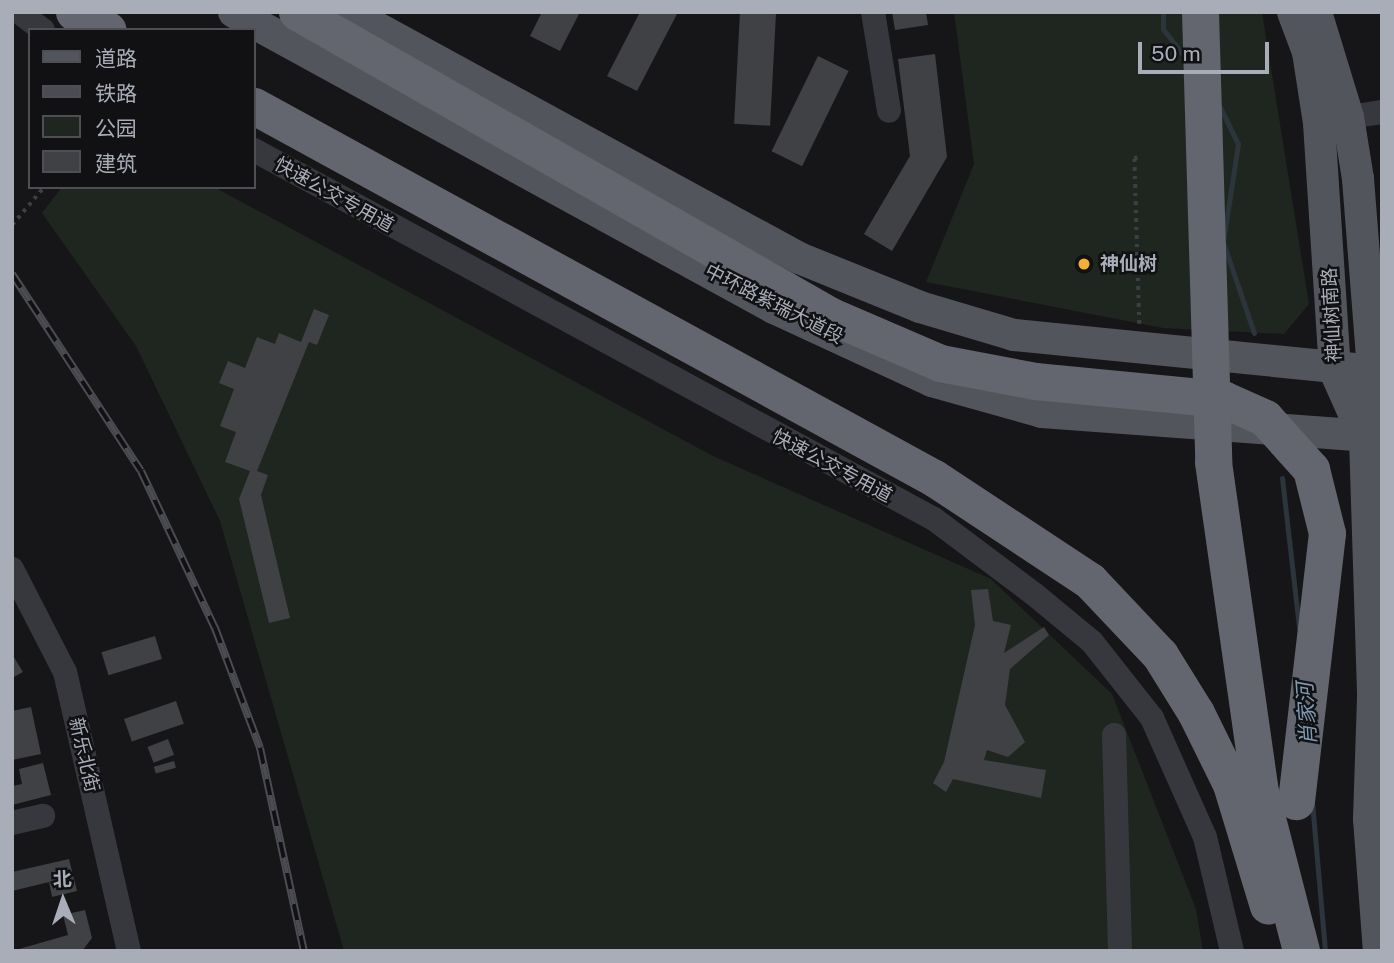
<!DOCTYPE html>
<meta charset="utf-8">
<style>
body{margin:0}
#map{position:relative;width:1394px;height:963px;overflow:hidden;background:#161618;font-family:"Public Sans","Noto Sans SC",sans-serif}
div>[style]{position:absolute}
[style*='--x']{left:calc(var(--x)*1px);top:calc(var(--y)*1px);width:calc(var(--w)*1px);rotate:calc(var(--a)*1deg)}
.green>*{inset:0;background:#1e261f}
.stream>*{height:5px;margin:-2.5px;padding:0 2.5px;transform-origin:2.5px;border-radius:2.5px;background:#2c353c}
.building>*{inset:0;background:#404145;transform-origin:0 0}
.path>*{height:3.5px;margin-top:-1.75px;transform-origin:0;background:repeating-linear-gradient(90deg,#3d3f44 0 3.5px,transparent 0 8.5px)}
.minor>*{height:24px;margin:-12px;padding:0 12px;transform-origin:12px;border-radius:12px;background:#37383d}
.major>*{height:32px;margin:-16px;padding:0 16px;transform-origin:16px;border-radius:16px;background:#53555c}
.highway>*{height:37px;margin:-18.5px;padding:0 18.5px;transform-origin:18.5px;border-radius:18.5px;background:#63666e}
.rail>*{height:8px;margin-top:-4px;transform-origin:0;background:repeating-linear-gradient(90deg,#111113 0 16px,#4a4c52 0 32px);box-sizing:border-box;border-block:2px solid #4a4c52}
.minor-bridge>*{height:24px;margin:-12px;padding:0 12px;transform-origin:12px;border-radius:12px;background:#37383d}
.highway-bridge>*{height:37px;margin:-18.5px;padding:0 18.5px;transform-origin:18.5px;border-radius:18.5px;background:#63666e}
.dots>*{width:19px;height:19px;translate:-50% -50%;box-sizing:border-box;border:4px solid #111113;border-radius:50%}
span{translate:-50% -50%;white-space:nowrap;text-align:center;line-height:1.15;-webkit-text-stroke:5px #111113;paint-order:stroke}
.street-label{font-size:19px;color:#a8adb8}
.poi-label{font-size:19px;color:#a8adb8;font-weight:700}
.left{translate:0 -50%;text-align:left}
.water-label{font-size:21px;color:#7f9bb3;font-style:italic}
.frame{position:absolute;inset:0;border:14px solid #a8adb8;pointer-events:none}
.legend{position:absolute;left:28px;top:28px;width:228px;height:161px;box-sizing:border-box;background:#111113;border:2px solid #4d4f55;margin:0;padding:9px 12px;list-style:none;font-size:21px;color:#a8adb8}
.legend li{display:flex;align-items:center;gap:14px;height:35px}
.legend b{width:35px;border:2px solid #4d4f55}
.north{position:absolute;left:28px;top:865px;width:70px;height:70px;-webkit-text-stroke:5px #111113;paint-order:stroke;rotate:358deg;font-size:19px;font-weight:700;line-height:28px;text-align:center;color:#a8adb8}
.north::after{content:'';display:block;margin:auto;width:24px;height:32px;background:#a8adb8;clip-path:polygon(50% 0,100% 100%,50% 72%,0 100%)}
.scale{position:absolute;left:1138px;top:42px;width:131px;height:32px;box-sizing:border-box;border:4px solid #a8adb8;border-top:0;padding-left:9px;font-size:21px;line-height:24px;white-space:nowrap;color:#a8adb8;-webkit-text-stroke:5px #111113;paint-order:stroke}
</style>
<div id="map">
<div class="green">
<i style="clip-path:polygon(954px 12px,1262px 12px,1309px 304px,1284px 334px,1163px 328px,926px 282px,974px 164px)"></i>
<i style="clip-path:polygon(62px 187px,214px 187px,713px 456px,991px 579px,1112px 694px,1196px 909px,1203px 951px,344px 951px,220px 521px,136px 346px,42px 213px)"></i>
</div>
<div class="stream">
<i style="--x:1163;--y:12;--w:17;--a:90"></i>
<i style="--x:1163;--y:29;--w:36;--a:52"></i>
<i style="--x:1219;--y:105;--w:43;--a:64"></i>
<i style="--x:1238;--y:144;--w:99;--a:98.7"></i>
<i style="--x:1223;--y:242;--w:96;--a:71.2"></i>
<i style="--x:1282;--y:478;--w:151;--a:83.5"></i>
<i style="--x:1312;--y:802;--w:150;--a:85"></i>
</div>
<div class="building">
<i style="clip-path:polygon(542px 12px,580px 12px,560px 51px,530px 36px)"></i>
<i style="clip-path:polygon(640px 12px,678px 12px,637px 91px,607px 76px)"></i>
<i style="left:740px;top:12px;width:36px;height:112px;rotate:3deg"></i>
<i style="clip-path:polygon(892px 12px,926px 12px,928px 25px,895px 30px)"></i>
<i style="clip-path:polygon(935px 54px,947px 157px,892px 251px,864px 234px,910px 156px,898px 59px)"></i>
<i style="left:818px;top:56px;width:34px;height:106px;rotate:26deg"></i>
<i style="clip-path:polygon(314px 309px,329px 315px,317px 345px,309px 342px,257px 471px,268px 475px,261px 495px,290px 618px,269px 623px,239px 499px,250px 471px,225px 462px,236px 432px,220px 426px,234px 389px,219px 383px,228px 361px,245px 368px,257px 337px,275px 344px,279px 333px,301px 342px)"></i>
<i style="clip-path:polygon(988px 589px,993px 621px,1011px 625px,1004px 653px,1044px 627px,1049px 635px,1010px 669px,1005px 705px,1025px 742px,1008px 757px,987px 750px,984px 760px,1046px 770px,1041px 798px,953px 779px,946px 792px,933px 783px,944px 762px,975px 625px,971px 590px)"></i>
<i style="left:155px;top:636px;width:24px;height:56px;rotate:73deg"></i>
<i style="clip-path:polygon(12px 654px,23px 672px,12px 678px)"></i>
<i style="left:176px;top:701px;width:24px;height:55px;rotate:71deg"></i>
<i style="clip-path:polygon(31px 707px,41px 754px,12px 760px,12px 711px)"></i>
<i style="left:168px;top:739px;width:17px;height:22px;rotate:69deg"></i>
<i style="left:174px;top:761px;width:7px;height:21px;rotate:74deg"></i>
<i style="clip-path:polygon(43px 763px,51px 795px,12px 805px,12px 786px,22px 784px,19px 769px)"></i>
<i style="clip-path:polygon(69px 859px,77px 891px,52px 897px,49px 882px,12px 891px,12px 872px)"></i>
<i style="clip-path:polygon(85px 910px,92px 938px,82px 951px,12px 951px,68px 935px,63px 915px)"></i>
</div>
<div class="path">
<i style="--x:12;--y:225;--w:50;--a:-49.9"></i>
<i style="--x:1139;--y:324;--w:166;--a:-91.7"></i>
<i style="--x:1134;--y:158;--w:8;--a:-7"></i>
</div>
<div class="minor">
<i style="--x:19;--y:12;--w:30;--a:37"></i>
<i style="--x:873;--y:12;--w:100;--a:80.8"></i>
<i style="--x:1331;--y:120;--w:52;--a:-8.9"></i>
<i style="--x:12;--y:569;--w:116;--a:62.8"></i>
<i style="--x:65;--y:672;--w:286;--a:77.1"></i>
<i style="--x:1114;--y:735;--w:216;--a:88.4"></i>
<i style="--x:12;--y:823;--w:32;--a:-13"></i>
</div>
<div class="major">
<i style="--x:234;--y:12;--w:616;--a:28.73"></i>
<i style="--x:774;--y:308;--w:174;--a:24.8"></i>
<i style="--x:932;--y:381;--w:114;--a:15.7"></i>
<i style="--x:1042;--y:412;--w:341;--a:4.2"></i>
<i style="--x:348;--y:12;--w:514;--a:28.61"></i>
<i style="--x:799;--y:258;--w:131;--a:22"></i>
<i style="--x:920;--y:307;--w:98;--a:16.6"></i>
<i style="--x:1014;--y:335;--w:370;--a:5.7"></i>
<i style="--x:1293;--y:12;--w:43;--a:69.4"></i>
<i style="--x:1308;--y:52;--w:72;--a:81.2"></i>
<i style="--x:1319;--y:123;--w:249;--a:86.3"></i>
<i style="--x:1335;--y:371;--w:73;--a:65.9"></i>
<i style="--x:1365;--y:438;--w:260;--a:88.2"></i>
<i style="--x:1373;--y:698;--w:121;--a:91.9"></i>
<i style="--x:1369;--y:819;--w:132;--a:85.7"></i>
<i style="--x:1318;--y:19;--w:102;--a:73"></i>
<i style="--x:1348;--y:117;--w:63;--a:80.8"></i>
<i style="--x:1358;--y:179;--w:193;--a:85.5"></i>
<i style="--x:1373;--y:371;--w:66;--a:96.9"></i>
</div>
<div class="highway">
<i style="--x:74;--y:12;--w:38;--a:28"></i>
<i style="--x:1259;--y:787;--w:169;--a:75.6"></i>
</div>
<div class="rail">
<i style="--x:12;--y:274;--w:235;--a:56.8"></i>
<i style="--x:141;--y:471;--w:174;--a:64.8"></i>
<i style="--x:215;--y:628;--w:128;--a:69.4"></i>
<i style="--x:260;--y:748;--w:208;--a:77.8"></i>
</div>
<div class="minor-bridge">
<i style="--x:254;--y:150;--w:774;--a:28.49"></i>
<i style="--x:934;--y:519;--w:125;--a:36.9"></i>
<i style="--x:1034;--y:594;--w:75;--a:39.6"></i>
<i style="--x:1092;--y:642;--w:97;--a:51.7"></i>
<i style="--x:1152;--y:718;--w:130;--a:66"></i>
<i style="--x:1205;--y:837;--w:117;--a:76.7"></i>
</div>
<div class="highway-bridge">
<i style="--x:297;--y:12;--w:614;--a:29.65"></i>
<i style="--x:831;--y:316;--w:119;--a:23.3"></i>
<i style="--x:940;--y:363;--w:97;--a:10.7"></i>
<i style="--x:1035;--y:381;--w:189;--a:5.5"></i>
<i style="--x:1223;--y:399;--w:46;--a:24.3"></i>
<i style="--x:1265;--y:418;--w:69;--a:48"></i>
<i style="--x:1311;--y:469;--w:66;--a:76"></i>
<i style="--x:1327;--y:533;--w:270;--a:96.6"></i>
<i style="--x:1200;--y:12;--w:450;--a:88.3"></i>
<i style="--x:1213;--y:462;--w:328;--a:81.9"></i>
<i style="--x:254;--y:106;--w:775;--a:28.68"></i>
<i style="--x:934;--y:478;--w:187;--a:33.4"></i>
<i style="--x:1090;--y:581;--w:102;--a:46.6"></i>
<i style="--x:1160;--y:655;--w:68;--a:58.2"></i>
<i style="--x:1196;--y:713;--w:79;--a:63.8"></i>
<i style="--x:1231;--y:784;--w:127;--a:73.1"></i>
</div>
<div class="dots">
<i style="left:1084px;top:264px;background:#f2b134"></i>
</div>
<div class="street-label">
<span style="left:334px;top:195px;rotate:29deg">快速公交专用道</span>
<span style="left:774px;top:304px;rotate:27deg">中环路紫瑞大道段</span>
<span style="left:1332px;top:315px;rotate:-93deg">神仙树南路</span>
<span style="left:832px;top:466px;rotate:28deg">快速公交专用道</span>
<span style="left:84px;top:755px;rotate:77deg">新乐北街</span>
</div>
<div class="poi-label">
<span class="left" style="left:1100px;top:264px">神仙树</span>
</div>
<div class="water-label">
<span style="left:1307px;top:714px;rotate:-94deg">肖家河</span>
</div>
<div class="frame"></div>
<ul class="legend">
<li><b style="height:9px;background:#53555c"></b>道路</li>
<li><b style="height:9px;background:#4a4c52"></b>铁路</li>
<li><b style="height:19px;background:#1e261f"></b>公园</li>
<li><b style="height:19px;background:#404145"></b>建筑</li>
</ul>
<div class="north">北</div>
<div class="scale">50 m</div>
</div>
